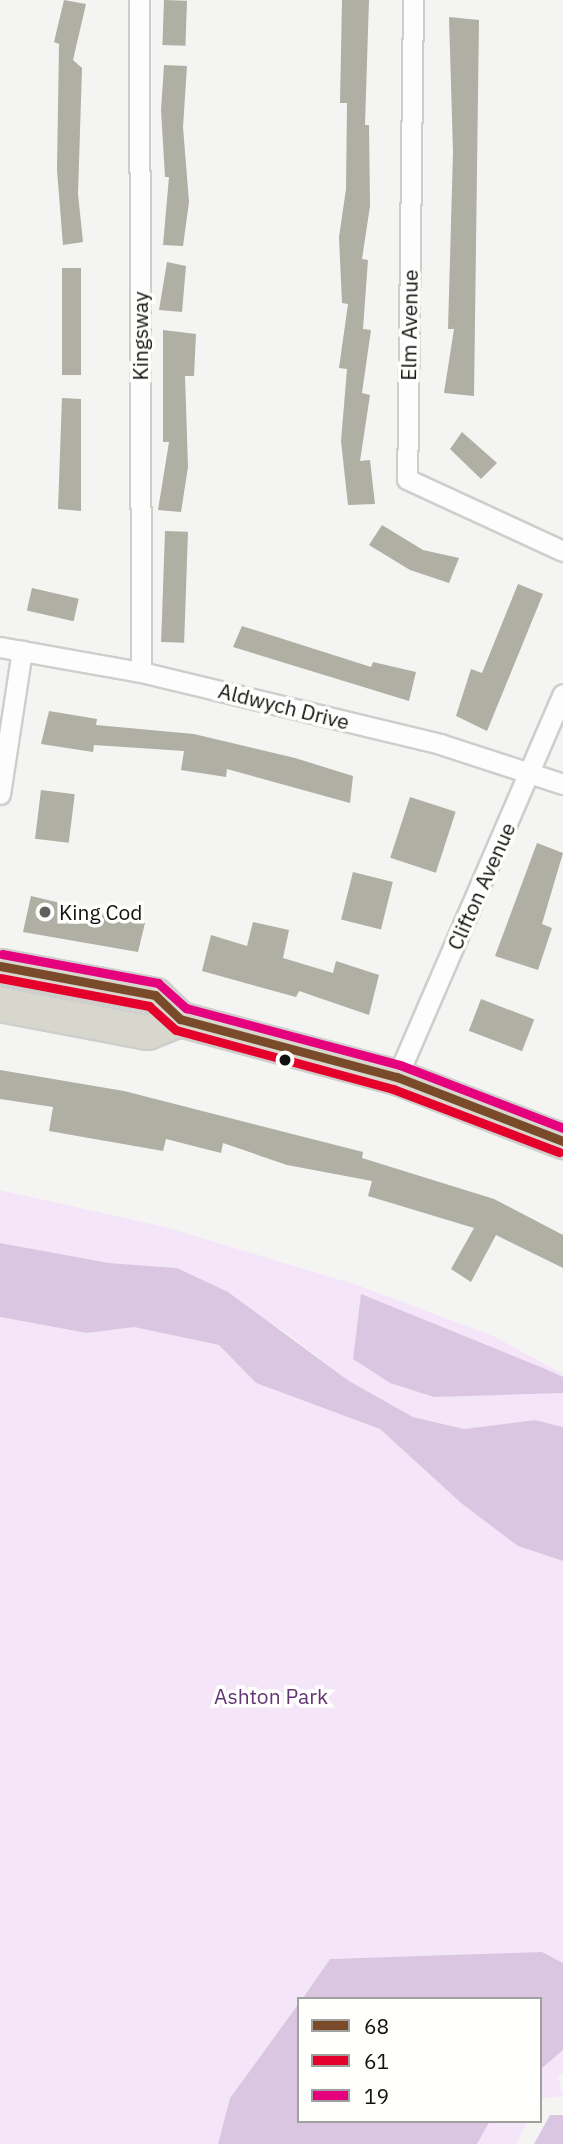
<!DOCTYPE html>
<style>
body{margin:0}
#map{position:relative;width:563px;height:2144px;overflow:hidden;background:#f4f4f3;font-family:"IBM Plex Sans",sans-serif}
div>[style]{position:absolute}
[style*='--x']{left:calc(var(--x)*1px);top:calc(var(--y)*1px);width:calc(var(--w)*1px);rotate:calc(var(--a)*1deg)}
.green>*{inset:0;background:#f4e6f8}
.forest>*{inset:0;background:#dbc6e2}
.building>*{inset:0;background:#afafa3;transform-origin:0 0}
.roads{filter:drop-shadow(2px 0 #cececd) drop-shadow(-2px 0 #cececd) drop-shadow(0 2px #cececd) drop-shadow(0 -2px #cececd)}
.minor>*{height:19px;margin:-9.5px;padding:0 9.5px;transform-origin:9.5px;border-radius:9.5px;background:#fdfdfd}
.trunk>*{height:33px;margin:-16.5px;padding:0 16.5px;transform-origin:16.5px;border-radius:16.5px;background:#d7d7ce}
.bus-1>*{height:9px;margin:-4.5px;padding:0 4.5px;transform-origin:4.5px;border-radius:4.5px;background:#7a4b2a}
.bus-2>*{height:9px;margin:-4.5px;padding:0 4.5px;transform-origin:4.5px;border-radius:4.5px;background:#e4002b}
.bus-3>*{height:9px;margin:-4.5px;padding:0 4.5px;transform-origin:4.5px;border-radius:4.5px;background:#e5007d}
.dots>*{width:19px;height:19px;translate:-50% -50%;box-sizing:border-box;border:4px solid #fffffe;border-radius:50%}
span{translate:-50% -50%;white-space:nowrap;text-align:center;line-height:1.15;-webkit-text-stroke:7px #fffffe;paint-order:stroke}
.street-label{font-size:21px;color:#111110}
.poi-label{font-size:21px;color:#111110}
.left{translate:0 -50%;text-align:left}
.park-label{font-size:21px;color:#643574}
.legend{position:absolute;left:297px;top:1997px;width:245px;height:126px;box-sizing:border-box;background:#fffffe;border:2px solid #a0a09f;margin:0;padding:9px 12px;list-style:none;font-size:21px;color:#111110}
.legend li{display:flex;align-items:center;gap:14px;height:35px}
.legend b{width:35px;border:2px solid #a0a09f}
</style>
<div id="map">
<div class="green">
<i style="clip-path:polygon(0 1190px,165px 1227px,357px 1285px,493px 1336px,563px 1374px,563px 1427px,535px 1420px,464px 1429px,413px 1417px,349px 1381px,287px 1333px,177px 1268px,109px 1263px,0 1243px)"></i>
<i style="clip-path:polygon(0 1317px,87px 1333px,134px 1327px,219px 1345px,256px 1383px,380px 1429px,461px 1503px,518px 1545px,563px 1561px,563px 1963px,542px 1952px,330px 1959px,230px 2098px,218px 2144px,0 2144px)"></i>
<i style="clip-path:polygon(563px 2050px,563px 2073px,558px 2076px,563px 2096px,540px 2099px,540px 2070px)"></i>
<i style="clip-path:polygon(490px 2121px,528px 2121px,516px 2144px,477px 2144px)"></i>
</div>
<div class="forest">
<i style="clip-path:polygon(0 1243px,109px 1263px,177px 1268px,228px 1292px,349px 1381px,413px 1417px,464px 1429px,535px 1420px,563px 1427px,563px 1561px,518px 1546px,461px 1503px,380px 1429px,256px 1383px,219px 1345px,134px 1327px,87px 1333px,0 1317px)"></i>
<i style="clip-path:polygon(361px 1294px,543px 1368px,563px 1377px,563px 1393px,434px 1397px,390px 1383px,353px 1359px)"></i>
<i style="clip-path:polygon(542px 1952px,563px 1963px,563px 2050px,540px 2070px,540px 1999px,302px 1999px,330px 1959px)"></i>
<i style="clip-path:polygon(299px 2003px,299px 2121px,490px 2121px,477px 2144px,218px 2144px,230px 2098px)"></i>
<i style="clip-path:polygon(550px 2115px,563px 2115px,563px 2144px,534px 2144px)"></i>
</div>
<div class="building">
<i style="clip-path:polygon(64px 0,86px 4px,73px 60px,82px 68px,78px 194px,83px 242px,63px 245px,57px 170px,59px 44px,54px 42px)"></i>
<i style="left:164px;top:0;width:23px;height:45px;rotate:2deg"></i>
<i style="clip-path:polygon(342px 0,369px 0,365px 125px,369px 125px,370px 206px,362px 259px,368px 260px,363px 329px,371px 330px,362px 393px,370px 395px,360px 461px,370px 460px,375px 504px,348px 505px,341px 441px,347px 369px,339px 368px,348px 304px,342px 303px,339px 237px,346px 189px,347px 103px,340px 103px)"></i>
<i style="clip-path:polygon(449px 17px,479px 20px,474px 396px,444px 393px,454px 329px,448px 329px,453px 152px)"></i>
<i style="clip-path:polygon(164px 65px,187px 66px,183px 127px,189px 202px,183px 246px,163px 245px,169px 177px,165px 177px,161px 110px)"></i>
<i style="clip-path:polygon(167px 262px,186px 266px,182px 312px,159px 310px)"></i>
<i style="left:62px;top:268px;width:19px;height:107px"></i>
<i style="clip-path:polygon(163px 330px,196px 334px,194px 376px,185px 376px,188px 467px,181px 512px,158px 510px,169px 442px,163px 442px)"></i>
<i style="clip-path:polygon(62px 398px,81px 399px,81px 511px,58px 509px)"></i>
<i style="clip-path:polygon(462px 432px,497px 463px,481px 479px,450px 449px)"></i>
<i style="clip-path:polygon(382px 525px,423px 550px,459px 558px,449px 583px,410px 570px,369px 545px)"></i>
<i style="left:165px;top:531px;width:23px;height:111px;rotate:2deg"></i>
<i style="clip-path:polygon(518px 584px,543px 594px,487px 731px,456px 716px,471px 669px,482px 673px)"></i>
<i style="left:32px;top:588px;width:48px;height:23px;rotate:13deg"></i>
<i style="clip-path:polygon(242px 626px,371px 667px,373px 662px,416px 672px,409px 701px,233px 647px)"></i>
<i style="clip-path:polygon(49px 711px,97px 719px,96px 725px,194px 734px,295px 758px,353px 776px,350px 803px,227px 769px,226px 777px,181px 770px,184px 751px,94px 745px,93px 752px,41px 744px)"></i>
<i style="left:41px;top:790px;width:34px;height:49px;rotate:7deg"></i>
<i style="left:410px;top:797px;width:48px;height:64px;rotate:18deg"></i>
<i style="clip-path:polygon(537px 843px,563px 853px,542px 924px,552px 928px,538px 970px,495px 956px)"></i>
<i style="left:353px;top:872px;width:41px;height:49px;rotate:14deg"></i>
<i style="clip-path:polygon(31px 896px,145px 923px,138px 952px,23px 932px)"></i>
<i style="clip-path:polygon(253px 922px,289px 930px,283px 958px,333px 973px,336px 961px,379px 975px,369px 1015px,299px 991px,296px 997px,202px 971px,211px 935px,247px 946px)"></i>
<i style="left:481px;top:999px;width:57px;height:34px;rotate:21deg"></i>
<i style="clip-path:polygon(0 1070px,124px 1091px,363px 1152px,362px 1158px,494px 1199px,563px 1235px,563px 1268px,496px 1235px,471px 1282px,451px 1269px,474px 1228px,368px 1196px,372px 1181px,287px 1165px,223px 1143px,221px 1153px,166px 1139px,163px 1151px,49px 1131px,53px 1107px,0 1099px)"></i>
</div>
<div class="roads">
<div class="minor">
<i style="--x:139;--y:0;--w:672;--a:89.83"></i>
<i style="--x:413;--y:0;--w:479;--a:90.7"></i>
<i style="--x:407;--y:479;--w:172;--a:24.8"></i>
<i style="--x:0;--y:647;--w:143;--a:10.1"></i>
<i style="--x:141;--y:672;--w:308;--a:13.5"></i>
<i style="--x:440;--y:744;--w:129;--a:18"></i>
<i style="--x:0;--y:794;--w:145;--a:-81.3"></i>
<i style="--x:397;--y:1077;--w:417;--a:-66.6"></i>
</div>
<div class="trunk">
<i style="--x:0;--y:966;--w:158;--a:10.6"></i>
<i style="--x:155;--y:995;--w:35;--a:44"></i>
<i style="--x:180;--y:1019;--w:225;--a:15"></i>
<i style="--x:397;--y:1077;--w:178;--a:21.1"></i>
<i style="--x:0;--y:1004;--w:150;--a:10.8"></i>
<i style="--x:147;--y:1032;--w:35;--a:-22"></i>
</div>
</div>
<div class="bus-1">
<i style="--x:0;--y:966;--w:158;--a:10.6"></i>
<i style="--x:155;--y:995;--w:35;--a:44"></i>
<i style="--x:180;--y:1019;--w:225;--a:15"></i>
<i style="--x:397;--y:1077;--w:178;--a:21.1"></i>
</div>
<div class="bus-2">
<i style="--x:0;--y:978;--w:152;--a:10.6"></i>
<i style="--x:149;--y:1006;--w:36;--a:42"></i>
<i style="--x:176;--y:1030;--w:225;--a:15.2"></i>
<i style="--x:393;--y:1089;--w:178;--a:20.8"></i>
</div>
<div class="bus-3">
<i style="--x:2;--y:954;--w:159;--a:10.5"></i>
<i style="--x:158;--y:983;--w:38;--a:42"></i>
<i style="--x:186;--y:1008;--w:221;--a:14.9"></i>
<i style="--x:400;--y:1065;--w:175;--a:21.1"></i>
</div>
<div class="dots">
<i style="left:45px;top:912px;background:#60605f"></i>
<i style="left:285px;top:1060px;background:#111110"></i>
</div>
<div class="street-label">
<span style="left:409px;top:325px;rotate:-89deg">Elm Avenue</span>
<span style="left:140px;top:336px;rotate:-90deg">Kingsway</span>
<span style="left:284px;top:706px;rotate:14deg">Aldwych Drive</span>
<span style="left:481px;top:886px;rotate:-66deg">Clifton Avenue</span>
</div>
<div class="poi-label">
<span class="left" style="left:59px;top:912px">King Cod</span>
</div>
<div class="park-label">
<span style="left:271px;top:1696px">Ashton Park</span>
</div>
<ul class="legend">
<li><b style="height:9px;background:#7a4b2a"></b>68</li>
<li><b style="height:9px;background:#e4002b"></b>61</li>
<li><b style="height:9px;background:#e5007d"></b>19</li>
</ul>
</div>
